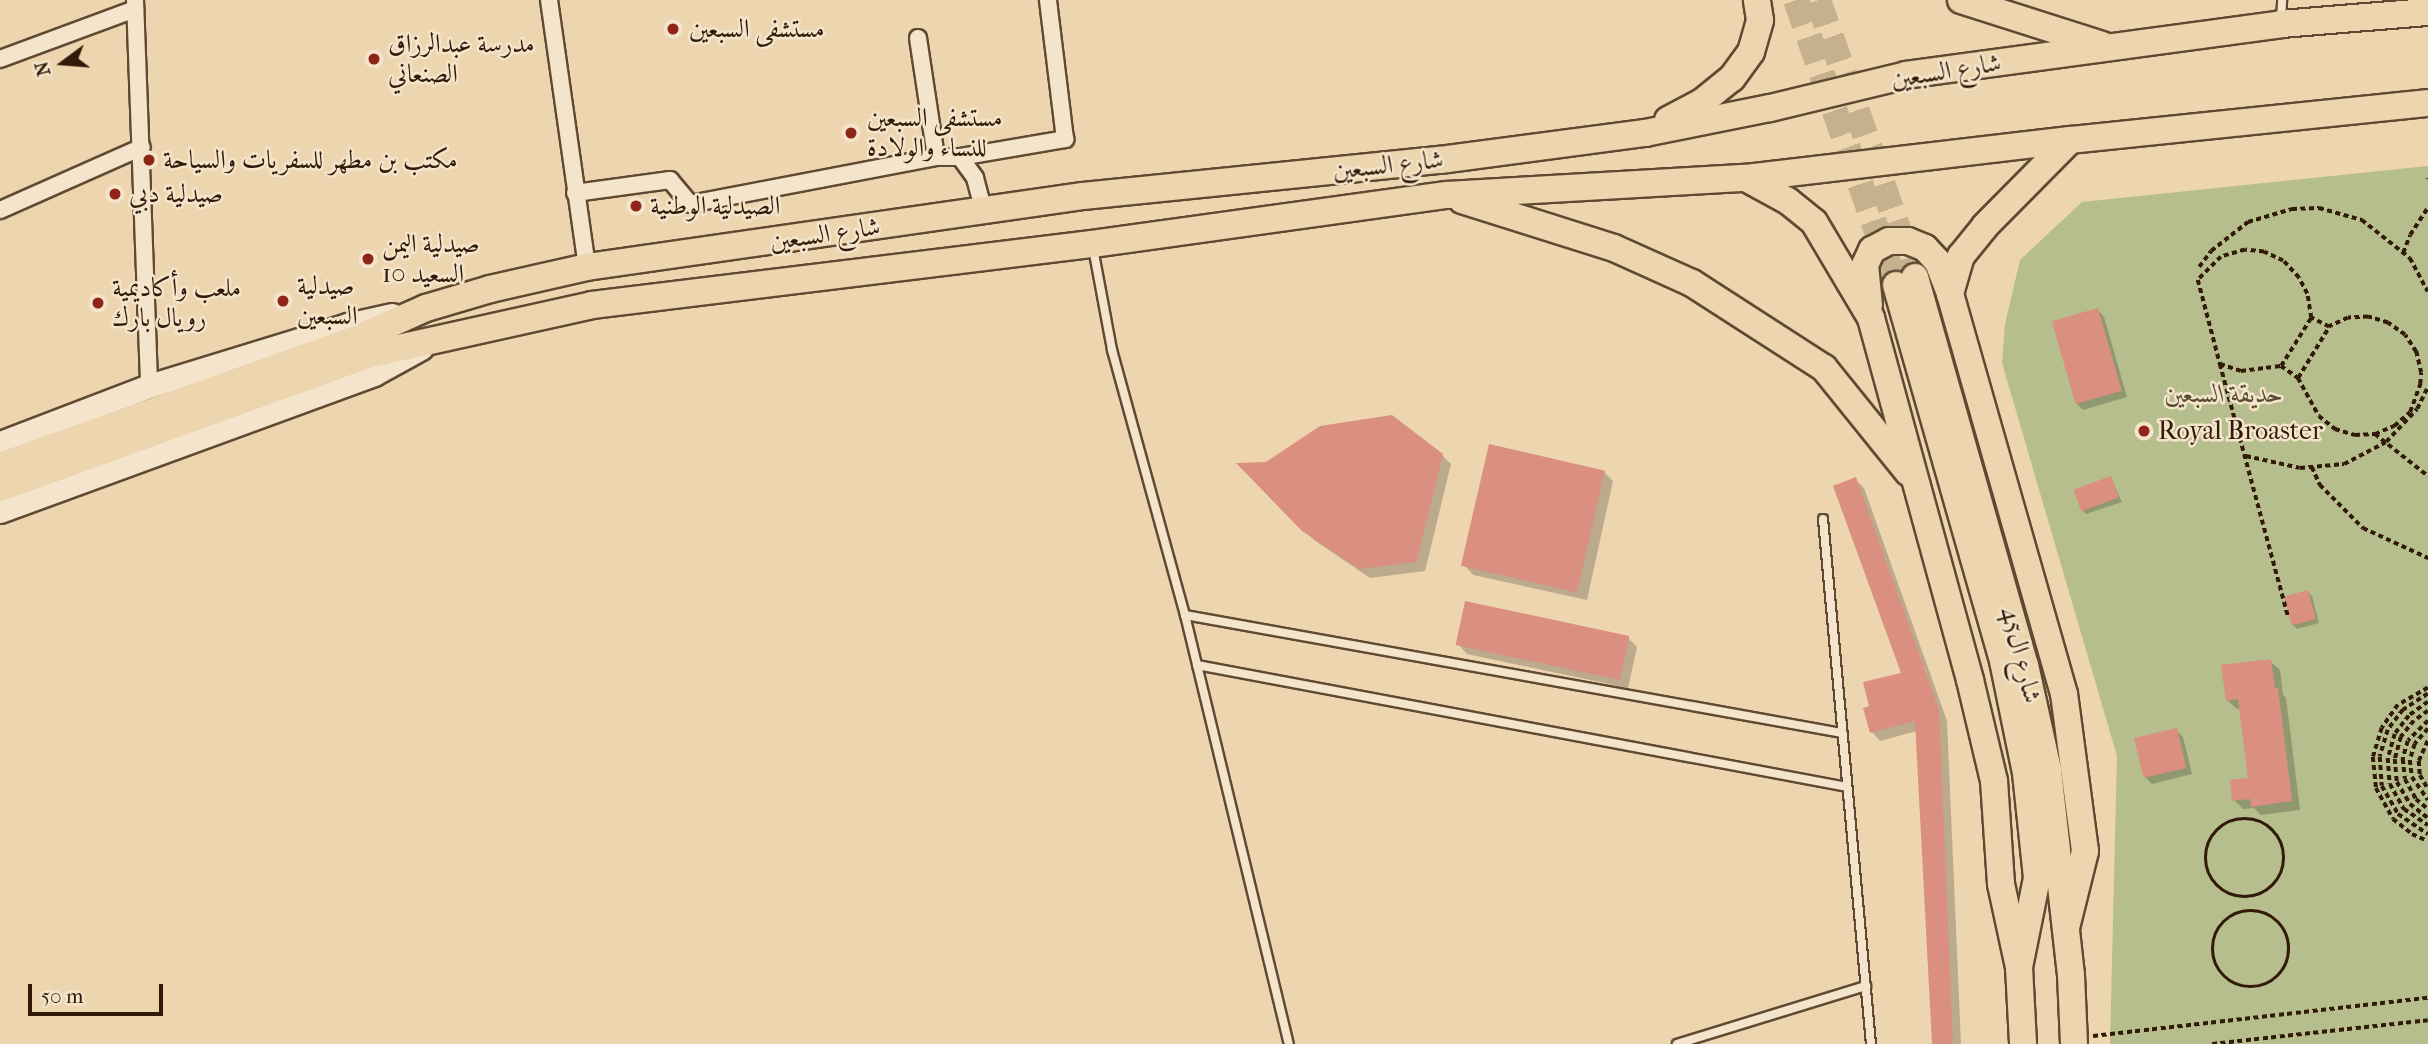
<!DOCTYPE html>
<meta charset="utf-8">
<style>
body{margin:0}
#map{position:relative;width:2428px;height:1044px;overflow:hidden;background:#ecd5af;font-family:"IM FELL French Canon",Amiri,serif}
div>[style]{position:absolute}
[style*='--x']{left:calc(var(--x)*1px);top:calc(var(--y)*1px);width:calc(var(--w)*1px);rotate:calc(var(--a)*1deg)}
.green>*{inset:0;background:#b5be8c}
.shadow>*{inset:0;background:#0003}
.building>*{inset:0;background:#da8f80;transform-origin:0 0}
.primary-tunnel>*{height:26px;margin-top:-13px;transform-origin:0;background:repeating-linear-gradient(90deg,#c7b08e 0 26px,transparent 0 39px)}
.path>*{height:3.5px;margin-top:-1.75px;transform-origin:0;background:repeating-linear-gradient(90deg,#321a08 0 5px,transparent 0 8.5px)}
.path>.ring{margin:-1.75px;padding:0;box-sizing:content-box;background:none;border:3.5px solid #321a08;border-radius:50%}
.roads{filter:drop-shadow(2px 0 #604932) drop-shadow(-2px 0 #604932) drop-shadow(0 2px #604932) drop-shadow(0 -2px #604932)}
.service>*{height:8px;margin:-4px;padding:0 4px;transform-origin:4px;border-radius:4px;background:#f3e4cb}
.minor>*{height:16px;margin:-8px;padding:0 8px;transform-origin:8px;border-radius:8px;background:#f3e4cb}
.secondary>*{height:23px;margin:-11.5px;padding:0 11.5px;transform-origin:11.5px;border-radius:11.5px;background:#f3e4cb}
.primary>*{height:26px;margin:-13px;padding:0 13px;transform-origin:13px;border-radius:13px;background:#ecd5af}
.dots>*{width:19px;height:19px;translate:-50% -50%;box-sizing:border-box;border:4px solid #f3e4cb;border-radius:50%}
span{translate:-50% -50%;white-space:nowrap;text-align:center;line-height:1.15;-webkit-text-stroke:5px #f3e4cb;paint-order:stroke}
.poi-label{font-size:26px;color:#321a08}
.left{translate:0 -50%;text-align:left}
.street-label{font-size:26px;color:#321a08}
.park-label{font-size:26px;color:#594b30;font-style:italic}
.north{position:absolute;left:28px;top:28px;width:70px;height:70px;-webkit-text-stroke:5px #f3e4cb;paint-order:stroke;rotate:254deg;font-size:19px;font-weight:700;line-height:28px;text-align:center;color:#321a08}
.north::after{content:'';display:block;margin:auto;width:24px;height:32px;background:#321a08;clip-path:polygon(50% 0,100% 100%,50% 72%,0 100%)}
.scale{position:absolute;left:28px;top:984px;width:135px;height:32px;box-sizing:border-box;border:4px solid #321a08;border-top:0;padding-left:9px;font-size:21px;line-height:24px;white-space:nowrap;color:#321a08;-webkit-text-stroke:5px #f3e4cb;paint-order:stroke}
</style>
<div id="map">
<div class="green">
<i style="clip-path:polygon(2428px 166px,2428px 1044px,2110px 1044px,2117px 756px,2002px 363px,2005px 324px,2020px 260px,2082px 202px)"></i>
</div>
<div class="shadow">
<i style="clip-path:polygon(2098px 310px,2104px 317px,2127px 397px,2083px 410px,2076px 403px)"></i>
<i style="clip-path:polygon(1442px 455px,1451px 464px,1425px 571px,1370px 578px,1314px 540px,1240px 465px)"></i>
<i style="clip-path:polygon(1604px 472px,1613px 481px,1587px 600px,1473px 575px,1464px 565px)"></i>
<i style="clip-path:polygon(2111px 478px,2122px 502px,2086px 514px,2082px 510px)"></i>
<i style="clip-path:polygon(1855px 479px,1864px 488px,1947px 721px,1961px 1044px,1933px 1044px,1917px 731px,1880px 741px,1872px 732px,1871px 707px,1904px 674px)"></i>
<i style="clip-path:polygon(2308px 592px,2312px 596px,2319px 623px,2297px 629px,2293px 625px)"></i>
<i style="clip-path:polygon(1628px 638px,1637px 647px,1628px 688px,1467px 654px,1458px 644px)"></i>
<i style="clip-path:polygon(2270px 661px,2280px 670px,2283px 695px,2286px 698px,2300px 810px,2261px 815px,2254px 808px,2243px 809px,2234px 800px,2250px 780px,2241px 708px,2237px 709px,2227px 700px)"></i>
<i style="clip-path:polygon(2176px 730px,2183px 737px,2192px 774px,2152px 784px,2145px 777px)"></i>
</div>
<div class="building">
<i style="left:2098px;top:308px;width:86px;height:48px;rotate:74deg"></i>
<i style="clip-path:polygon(1392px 415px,1443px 454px,1416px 562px,1359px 569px,1302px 531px,1236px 463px,1266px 462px,1320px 426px)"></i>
<i style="left:1489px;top:444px;width:119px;height:125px;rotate:13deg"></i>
<i style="left:2111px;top:476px;width:23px;height:40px;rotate:70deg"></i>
<i style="clip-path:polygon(1856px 477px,1939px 710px,1953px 1044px,1932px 1044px,1915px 721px,1870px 733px,1863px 708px,1869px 706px,1863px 682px,1901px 673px,1833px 486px)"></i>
<i style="left:2308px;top:590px;width:30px;height:25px;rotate:75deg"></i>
<i style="left:1465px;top:601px;width:168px;height:45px;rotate:12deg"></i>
<i style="clip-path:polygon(2271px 659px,2275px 688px,2278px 688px,2292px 801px,2251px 807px,2250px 799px,2232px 801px,2230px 780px,2248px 778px,2238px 699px,2226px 701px,2221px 665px)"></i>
<i style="left:2177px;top:728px;width:41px;height:44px;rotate:77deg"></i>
</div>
<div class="primary-tunnel">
<i style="--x:1796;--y:0;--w:302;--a:70.7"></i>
<i style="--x:1818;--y:0;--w:293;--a:70.7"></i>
</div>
<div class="path">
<i style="--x:2428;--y:178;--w:1;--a:90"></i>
<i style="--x:2403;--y:253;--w:19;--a:-69"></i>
<i style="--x:2410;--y:235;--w:33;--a:-57"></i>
<i style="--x:2199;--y:267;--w:20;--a:-53"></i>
<i style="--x:2211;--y:251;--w:47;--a:-38.1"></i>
<i style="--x:2248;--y:222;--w:46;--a:-16.5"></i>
<i style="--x:2292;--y:209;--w:27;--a:-2"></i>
<i style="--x:2319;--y:208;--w:45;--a:15.6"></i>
<i style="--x:2362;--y:220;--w:61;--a:38.4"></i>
<i style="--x:2410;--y:258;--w:38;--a:62"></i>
<i style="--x:2220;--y:364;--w:22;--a:18"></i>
<i style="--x:2241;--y:371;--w:40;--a:-7.1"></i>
<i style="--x:2281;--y:366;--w:21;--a:35"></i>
<i style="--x:2298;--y:378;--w:43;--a:61.1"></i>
<i style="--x:2319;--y:416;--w:21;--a:39"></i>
<i style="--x:2335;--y:429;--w:21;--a:17"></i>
<i style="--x:2355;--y:435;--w:20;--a:-3"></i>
<i style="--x:2375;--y:434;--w:21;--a:-23"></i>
<i style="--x:2394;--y:426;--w:21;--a:-41"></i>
<i style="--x:2410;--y:412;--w:30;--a:-70"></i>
<i style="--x:2420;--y:384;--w:11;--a:-85"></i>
<i style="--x:2421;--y:373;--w:22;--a:-103"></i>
<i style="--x:2416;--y:352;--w:20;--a:-123"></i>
<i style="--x:2405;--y:335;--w:21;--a:-145"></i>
<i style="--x:2388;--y:323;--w:21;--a:-163"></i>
<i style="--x:2368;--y:317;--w:20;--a:177"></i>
<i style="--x:2348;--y:318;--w:21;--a:155"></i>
<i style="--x:2329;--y:327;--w:20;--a:-153"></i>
<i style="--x:2311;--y:318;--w:24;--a:-99"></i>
<i style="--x:2307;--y:294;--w:18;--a:-117"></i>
<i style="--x:2299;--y:278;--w:23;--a:-133"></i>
<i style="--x:2283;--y:261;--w:21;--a:-155"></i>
<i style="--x:2264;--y:252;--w:19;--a:-174"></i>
<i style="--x:2245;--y:250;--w:25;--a:164"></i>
<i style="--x:2221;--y:257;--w:33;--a:135"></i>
<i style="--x:2198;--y:280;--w:87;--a:75.3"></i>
<i style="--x:2220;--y:364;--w:261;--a:74.9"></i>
<i style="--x:2281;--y:366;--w:57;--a:-58"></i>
<i style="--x:2298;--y:378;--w:60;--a:-58.7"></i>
<i style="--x:2375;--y:434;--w:68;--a:38.4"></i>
<i style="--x:2246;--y:456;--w:55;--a:12.5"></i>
<i style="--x:2300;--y:468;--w:44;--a:-5.2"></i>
<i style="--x:2344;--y:464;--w:47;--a:-27.6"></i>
<i style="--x:2386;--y:442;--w:45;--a:-46.8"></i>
<i style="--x:2417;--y:409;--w:25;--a:-64"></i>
<i style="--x:2312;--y:467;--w:20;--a:66"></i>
<i style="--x:2320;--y:485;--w:61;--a:45"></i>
<i style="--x:2363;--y:528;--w:72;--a:24.8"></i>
<i style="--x:2428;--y:688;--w:34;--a:150"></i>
<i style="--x:2398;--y:705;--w:28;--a:125"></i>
<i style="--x:2382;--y:728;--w:30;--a:107"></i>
<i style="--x:2373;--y:757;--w:31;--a:84"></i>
<i style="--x:2376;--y:788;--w:35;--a:61"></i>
<i style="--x:2393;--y:819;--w:24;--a:38"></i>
<i style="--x:2412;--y:834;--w:17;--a:24"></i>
<i style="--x:2428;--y:694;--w:30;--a:147"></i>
<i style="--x:2403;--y:710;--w:25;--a:127"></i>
<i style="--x:2388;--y:730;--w:28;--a:107"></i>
<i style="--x:2380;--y:757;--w:29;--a:86"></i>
<i style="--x:2382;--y:786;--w:32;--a:60"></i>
<i style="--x:2398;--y:814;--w:36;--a:34"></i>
<i style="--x:2428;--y:702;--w:24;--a:144"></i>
<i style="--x:2409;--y:716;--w:23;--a:128"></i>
<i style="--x:2395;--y:734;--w:25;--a:106"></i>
<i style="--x:2388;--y:758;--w:26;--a:86"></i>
<i style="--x:2390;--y:784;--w:29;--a:61"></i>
<i style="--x:2404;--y:809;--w:29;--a:34"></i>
<i style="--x:2428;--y:711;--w:17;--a:144"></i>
<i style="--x:2414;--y:721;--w:21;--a:129"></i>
<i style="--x:2401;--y:737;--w:23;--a:105"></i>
<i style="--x:2395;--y:759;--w:23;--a:85"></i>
<i style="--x:2397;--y:782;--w:26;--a:59"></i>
<i style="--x:2410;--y:804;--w:23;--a:38"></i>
<i style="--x:2428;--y:721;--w:28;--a:135"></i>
<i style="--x:2408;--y:741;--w:19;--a:106"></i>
<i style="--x:2403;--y:759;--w:20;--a:84"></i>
<i style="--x:2405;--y:779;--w:23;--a:61"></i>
<i style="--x:2416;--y:799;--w:16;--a:40"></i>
<i style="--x:2428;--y:729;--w:20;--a:131"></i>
<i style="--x:2415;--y:744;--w:17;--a:107"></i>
<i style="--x:2410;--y:760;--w:17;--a:83"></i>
<i style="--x:2412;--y:777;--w:28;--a:55"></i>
<i style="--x:2428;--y:741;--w:22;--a:114"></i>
<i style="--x:2419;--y:761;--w:14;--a:86"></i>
<i style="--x:2420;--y:775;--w:16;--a:60"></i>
<i class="ring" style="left:2206px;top:819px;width:74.5px;height:74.5px"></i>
<i class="ring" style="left:2213px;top:911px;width:72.5px;height:72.5px"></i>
<i style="--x:2093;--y:1036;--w:337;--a:-6.5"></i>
<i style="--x:2212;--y:1044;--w:217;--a:-6.3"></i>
</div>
<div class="roads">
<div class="service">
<i style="--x:2281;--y:22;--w:22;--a:-87"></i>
<i style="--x:1093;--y:248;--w:104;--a:79.4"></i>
<i style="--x:1112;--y:350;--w:275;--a:74.6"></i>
<i style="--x:1185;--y:615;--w:441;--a:76.4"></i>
<i style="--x:1823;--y:519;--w:527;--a:84.78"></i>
<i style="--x:1185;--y:615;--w:668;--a:10.18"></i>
<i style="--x:1197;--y:665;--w:661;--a:10.63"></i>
<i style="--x:1677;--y:1044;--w:198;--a:-17.1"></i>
</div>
<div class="minor">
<i style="--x:135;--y:0;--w:386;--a:87.9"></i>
<i style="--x:549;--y:0;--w:270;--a:81.9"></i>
<i style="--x:918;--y:38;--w:120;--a:81.4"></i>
<i style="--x:0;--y:59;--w:144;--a:-20.3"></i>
<i style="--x:960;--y:157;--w:26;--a:54"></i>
<i style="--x:975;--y:178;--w:35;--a:75"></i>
<i style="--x:575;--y:193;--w:96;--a:-7.8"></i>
<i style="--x:670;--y:180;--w:31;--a:50"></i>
<i style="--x:690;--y:204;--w:250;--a:-10.8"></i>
<i style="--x:936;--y:157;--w:24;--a:0"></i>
<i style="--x:960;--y:157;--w:107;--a:-9.7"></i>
<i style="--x:1065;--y:139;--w:140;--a:-97"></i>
<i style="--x:0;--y:210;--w:155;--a:-23.9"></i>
</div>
<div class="secondary">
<i style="--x:0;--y:443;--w:160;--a:-20.9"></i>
<i style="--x:149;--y:386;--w:207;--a:-17.1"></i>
<i style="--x:347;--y:325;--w:46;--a:-12.5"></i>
<i style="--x:0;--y:511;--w:398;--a:-20.1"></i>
<i style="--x:374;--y:374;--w:54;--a:-29"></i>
</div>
<div class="primary">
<i style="--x:1961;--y:0;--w:148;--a:17.7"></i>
<i style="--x:1668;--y:120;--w:38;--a:-28"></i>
<i style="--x:1702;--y:102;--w:38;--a:-39"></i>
<i style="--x:1732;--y:78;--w:32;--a:-54"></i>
<i style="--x:1751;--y:52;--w:33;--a:-74"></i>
<i style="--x:1760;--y:20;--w:20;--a:-99"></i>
<i style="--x:1746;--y:178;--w:48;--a:28.7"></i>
<i style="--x:1788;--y:201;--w:33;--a:39"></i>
<i style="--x:1814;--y:222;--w:112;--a:59.3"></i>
<i style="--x:1871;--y:318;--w:375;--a:74.7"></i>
<i style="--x:1970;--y:680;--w:104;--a:76.6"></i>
<i style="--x:1994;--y:781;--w:103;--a:86.1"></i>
<i style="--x:2001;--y:884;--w:85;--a:77.8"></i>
<i style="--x:1462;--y:200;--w:159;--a:17.5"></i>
<i style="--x:1614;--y:248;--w:85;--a:24.2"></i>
<i style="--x:1692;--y:283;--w:157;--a:32.8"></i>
<i style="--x:1824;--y:368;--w:134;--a:51.1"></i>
<i style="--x:1915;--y:277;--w:403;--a:74.2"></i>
<i style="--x:2025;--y:665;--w:107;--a:77.6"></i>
<i style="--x:2048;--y:770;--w:206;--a:83.6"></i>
<i style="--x:2071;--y:975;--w:69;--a:87.5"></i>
<i style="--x:1896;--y:285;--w:391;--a:74.1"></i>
<i style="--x:2003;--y:661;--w:114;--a:78.4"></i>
<i style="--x:2026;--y:773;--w:106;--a:84"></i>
<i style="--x:2037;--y:878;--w:91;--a:101.4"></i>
<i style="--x:2019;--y:967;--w:77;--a:87"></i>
<i style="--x:1869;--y:305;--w:40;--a:-95.7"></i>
<i style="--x:1865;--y:265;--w:17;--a:-65"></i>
<i style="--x:1872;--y:250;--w:19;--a:-28"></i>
<i style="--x:1889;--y:241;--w:19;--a:0"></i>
<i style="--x:1908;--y:241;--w:18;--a:22"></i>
<i style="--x:1925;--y:248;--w:19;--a:47"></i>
<i style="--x:1938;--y:262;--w:34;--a:69"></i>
<i style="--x:0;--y:466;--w:376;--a:-19.6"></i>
<i style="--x:354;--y:340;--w:79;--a:-24"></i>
<i style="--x:426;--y:308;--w:67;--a:-16.5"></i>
<i style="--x:490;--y:289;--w:99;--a:-12.8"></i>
<i style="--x:587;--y:267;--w:501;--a:-8.15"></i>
<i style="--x:1083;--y:196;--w:359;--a:-5.8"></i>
<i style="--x:1440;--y:160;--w:207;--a:-7.5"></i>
<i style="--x:1645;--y:133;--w:127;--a:-11.3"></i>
<i style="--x:1770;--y:108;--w:140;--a:-13.6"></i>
<i style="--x:1906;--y:75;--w:378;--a:-7.7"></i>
<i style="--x:2281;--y:24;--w:147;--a:-4.7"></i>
<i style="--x:0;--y:488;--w:390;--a:-19.9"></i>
<i style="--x:367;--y:355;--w:230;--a:-12.5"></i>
<i style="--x:592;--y:305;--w:504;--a:-6.96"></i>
<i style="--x:1092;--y:244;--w:358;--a:-7.9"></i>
<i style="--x:1447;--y:195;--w:299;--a:-3.3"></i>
<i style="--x:1746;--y:178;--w:326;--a:-6.7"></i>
<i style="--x:2070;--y:140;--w:360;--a:-5.9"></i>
<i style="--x:2066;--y:928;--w:79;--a:-76.1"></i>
<i style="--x:2085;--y:851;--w:158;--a:-97.6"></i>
<i style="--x:2064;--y:694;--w:416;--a:-105.9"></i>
<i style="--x:1950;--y:294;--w:40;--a:-74"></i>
<i style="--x:1961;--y:256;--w:38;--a:-51"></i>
<i style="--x:1985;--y:226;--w:121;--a:-45.3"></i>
</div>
</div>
<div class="dots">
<i style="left:673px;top:29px;background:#8f2418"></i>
<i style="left:374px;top:59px;background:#8f2418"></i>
<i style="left:851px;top:133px;background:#8f2418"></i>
<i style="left:149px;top:160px;background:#8f2418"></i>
<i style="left:115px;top:194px;background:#8f2418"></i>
<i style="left:636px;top:206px;background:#8f2418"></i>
<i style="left:368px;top:259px;background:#8f2418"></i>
<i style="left:283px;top:301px;background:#8f2418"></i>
<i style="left:98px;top:303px;background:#8f2418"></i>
<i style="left:2144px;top:431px;background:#8f2418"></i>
</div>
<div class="poi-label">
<span class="left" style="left:689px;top:29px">مستشفى السبعين</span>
<span class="left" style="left:388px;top:59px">مدرسة عبدالرزاق<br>الصنعاني</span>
<span class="left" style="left:867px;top:133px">مستشفى السبعين<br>للنساء والولادة</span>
<span class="left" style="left:163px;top:160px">مكتب بن مطهر للسفريات والسياحة</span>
<span class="left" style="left:129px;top:194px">صيدلية دبي</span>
<span class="left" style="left:650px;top:206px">الصيدلية الوطنية</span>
<span class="left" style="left:382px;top:259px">صيدلية اليمن<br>السعيد 10</span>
<span class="left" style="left:297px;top:301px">صيدلية<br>السبعين</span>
<span class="left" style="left:112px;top:303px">ملعب وأكاديمية<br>رويال بارك</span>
<span class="left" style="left:2158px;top:431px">Royal Broaster</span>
</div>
<div class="street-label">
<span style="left:1946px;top:71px;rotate:-9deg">شارع السبعين</span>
<span style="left:1388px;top:165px;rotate:-6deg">شارع السبعين</span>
<span style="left:825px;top:234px;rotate:-8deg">شارع السبعين</span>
<span style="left:2021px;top:655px;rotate:76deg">شارع ال45</span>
</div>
<div class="park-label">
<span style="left:2224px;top:394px">حديقة السبعين</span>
</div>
<div class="north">N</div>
<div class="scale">50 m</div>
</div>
